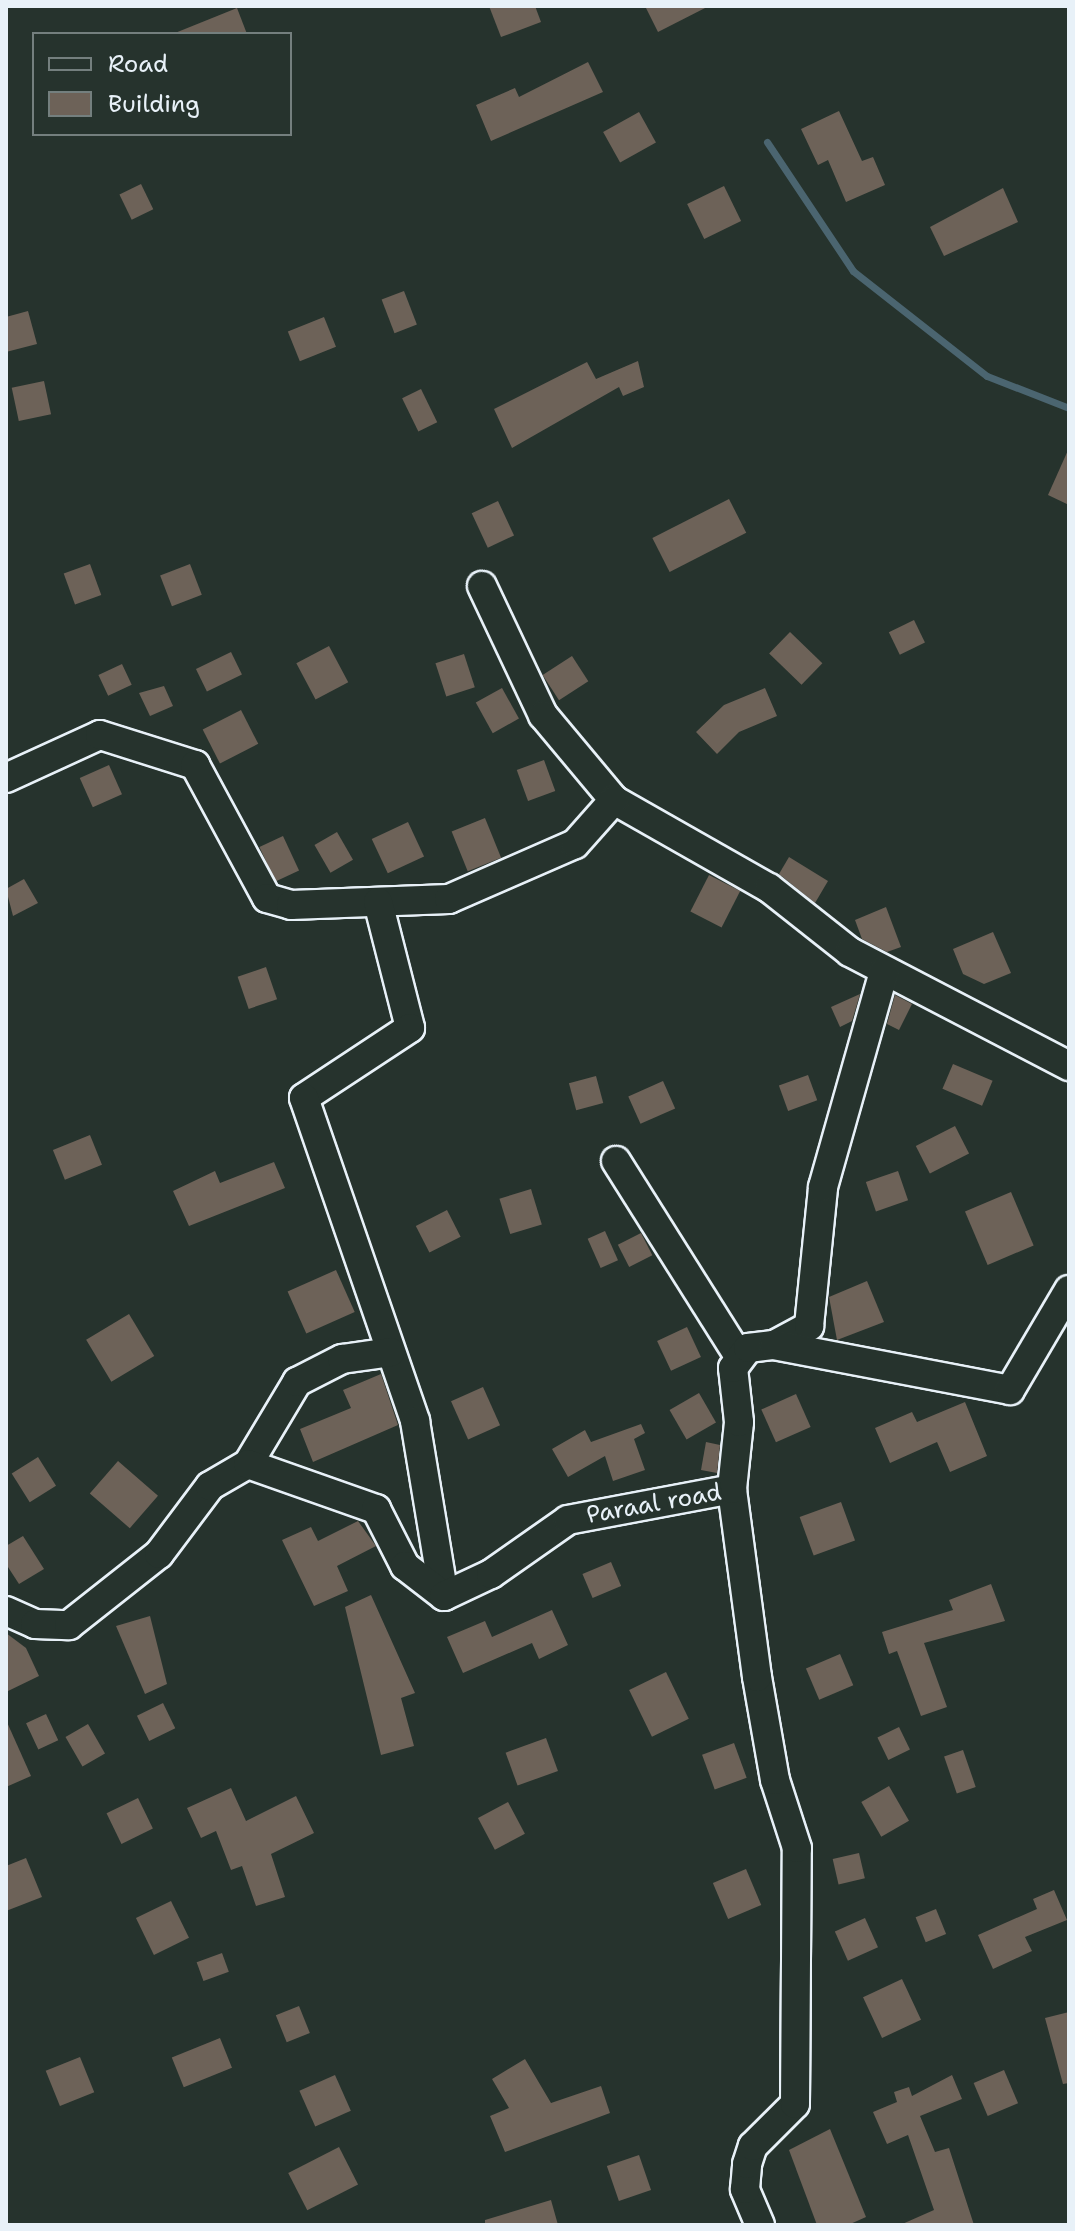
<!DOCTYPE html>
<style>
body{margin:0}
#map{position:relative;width:1075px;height:2231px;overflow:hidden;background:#26332d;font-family:"Shantell Sans",sans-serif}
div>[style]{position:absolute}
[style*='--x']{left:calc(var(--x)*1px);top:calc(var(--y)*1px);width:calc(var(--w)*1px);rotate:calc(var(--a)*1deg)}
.stream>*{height:7px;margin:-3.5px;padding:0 3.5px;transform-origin:3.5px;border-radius:3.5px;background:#4b6570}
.building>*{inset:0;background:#6d6258;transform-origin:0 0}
.roads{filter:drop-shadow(2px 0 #e8f1f8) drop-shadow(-2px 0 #e8f1f8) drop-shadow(0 2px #e8f1f8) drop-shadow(0 -2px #e8f1f8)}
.minor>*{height:28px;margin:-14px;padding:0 14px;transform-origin:14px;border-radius:14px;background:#26332d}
span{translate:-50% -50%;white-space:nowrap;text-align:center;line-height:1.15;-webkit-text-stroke:6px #26332d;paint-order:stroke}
.street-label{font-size:24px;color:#e8f1f8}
.frame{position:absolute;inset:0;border:8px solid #e8f1f8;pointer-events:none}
.legend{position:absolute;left:32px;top:32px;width:260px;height:104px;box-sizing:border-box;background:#26332d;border:2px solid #747f7e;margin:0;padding:10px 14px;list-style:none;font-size:24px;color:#e8f1f8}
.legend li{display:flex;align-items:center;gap:16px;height:40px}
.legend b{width:40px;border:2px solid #747f7e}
</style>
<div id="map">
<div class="stream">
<i style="--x:767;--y:142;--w:155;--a:56.3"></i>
<i style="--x:853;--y:271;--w:170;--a:38.1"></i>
<i style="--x:987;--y:376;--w:88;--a:21.3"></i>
</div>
<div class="building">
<i style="clip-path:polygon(489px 6px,535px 6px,541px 22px,501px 37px)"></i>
<i style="clip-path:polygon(645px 6px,709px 6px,658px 32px)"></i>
<i style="clip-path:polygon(237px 8px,247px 34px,176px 34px,175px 33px)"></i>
<i style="clip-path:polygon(588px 62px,603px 92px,491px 141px,476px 105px,515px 88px,519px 97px)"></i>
<i style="clip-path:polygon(839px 111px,862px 161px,873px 157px,885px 185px,846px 202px,828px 160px,818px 165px,801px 129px)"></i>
<i style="left:639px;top:112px;width:35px;height:41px;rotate:61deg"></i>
<i style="left:141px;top:184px;width:28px;height:24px;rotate:64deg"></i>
<i style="left:724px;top:186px;width:39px;height:41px;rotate:64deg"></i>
<i style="clip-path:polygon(1003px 188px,1018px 222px,944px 256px,930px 227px)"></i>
<i style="left:404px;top:291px;width:36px;height:24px;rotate:69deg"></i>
<i style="clip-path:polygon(28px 311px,37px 344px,6px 352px,6px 317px)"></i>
<i style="left:324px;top:317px;width:32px;height:39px;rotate:68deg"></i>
<i style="clip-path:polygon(638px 361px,644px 387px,623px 396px,619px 387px,512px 448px,494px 409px,587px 362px,596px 379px)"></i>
<i style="left:44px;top:381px;width:34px;height:33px;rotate:78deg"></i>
<i style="left:421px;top:389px;width:37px;height:21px;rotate:64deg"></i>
<i style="clip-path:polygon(1069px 448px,1069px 505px,1048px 495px)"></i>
<i style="left:729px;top:499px;width:38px;height:86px;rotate:63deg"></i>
<i style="left:498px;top:501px;width:38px;height:29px;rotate:65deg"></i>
<i style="left:90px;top:564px;width:33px;height:28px;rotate:70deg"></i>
<i style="left:190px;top:564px;width:33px;height:32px;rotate:69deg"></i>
<i style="left:914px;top:620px;width:25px;height:28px;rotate:64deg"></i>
<i style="left:790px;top:632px;width:45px;height:30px;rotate:44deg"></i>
<i style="left:329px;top:646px;width:41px;height:37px;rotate:62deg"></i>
<i style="left:231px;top:652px;width:25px;height:39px;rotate:64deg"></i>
<i style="left:464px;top:654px;width:35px;height:30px;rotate:72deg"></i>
<i style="left:572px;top:656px;width:30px;height:35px;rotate:57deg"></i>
<i style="left:122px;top:664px;width:23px;height:26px;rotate:65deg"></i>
<i style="clip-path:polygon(164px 686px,173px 706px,150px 716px,139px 693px)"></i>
<i style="left:502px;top:688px;width:35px;height:30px;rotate:61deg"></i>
<i style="clip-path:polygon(765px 688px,777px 716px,739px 732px,717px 754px,696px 732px,724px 705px)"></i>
<i style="left:241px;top:710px;width:38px;height:43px;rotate:63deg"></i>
<i style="left:544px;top:760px;width:33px;height:29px;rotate:70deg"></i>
<i style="left:109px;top:765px;width:32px;height:32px;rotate:66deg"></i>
<i style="left:485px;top:818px;width:43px;height:36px;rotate:68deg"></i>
<i style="left:408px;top:822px;width:38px;height:40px;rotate:65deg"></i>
<i style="left:337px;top:832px;width:32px;height:26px;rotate:60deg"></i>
<i style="left:283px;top:836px;width:38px;height:26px;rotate:65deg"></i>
<i style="clip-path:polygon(789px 857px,828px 881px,815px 903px,779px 874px)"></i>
<i style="left:709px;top:875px;width:35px;height:41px;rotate:27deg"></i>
<i style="clip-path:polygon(24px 879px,38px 903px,13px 916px,6px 889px)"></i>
<i style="clip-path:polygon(886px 907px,901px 947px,887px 952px,862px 939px,855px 920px)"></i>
<i style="clip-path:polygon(993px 932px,1011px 973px,984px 984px,963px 974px,953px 949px)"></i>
<i style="left:266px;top:967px;width:34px;height:30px;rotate:71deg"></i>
<i style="clip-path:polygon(860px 994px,852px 1021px,840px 1027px,831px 1007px)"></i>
<i style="clip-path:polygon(895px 995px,912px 1004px,899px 1030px,887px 1024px)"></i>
<i style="left:953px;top:1064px;width:43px;height:27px;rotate:23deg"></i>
<i style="left:808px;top:1075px;width:27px;height:31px;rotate:70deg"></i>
<i style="left:596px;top:1076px;width:28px;height:28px;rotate:75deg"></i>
<i style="left:663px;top:1081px;width:30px;height:38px;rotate:66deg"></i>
<i style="left:955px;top:1126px;width:31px;height:44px;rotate:63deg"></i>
<i style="left:90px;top:1135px;width:32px;height:40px;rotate:68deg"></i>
<i style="clip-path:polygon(274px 1162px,285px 1188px,189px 1226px,173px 1191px,215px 1171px,220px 1183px)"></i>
<i style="left:898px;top:1171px;width:31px;height:34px;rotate:71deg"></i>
<i style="left:531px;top:1189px;width:37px;height:33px;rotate:73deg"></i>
<i style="left:1011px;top:1192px;width:58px;height:50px;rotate:67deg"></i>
<i style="left:447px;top:1210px;width:30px;height:35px;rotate:63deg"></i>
<i style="left:605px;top:1231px;width:32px;height:19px;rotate:66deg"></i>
<i style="left:641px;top:1233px;width:25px;height:26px;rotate:63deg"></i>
<i style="left:336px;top:1270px;width:46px;height:53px;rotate:66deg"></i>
<i style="clip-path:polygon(867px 1281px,884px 1322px,837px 1340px,829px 1297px)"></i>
<i style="left:129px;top:1314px;width:49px;height:50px;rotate:59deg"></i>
<i style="left:687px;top:1327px;width:33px;height:33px;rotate:65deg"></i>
<i style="clip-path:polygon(381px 1374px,398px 1425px,313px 1462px,300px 1429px,351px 1408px,343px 1390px)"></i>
<i style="left:483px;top:1387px;width:42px;height:35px;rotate:66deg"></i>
<i style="left:699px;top:1393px;width:34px;height:34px;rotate:60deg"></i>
<i style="left:796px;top:1394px;width:36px;height:38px;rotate:66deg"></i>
<i style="clip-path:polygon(965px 1402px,987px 1456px,950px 1472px,937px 1442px,890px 1463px,875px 1428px,912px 1412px,917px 1422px)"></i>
<i style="clip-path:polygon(641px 1424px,645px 1433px,634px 1439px,645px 1470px,613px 1481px,605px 1456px,568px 1477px,552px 1449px,585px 1430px,591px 1442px)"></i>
<i style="clip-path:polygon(706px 1442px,720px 1445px,717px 1473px,701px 1470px)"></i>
<i style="left:38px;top:1457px;width:34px;height:31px;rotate:58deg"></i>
<i style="left:118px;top:1461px;width:53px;height:43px;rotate:41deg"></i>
<i style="left:841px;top:1502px;width:41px;height:44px;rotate:70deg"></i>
<i style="clip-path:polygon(358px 1521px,376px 1546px,337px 1566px,348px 1591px,314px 1606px,282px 1540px,311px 1527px,318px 1541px)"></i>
<i style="clip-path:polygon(23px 1536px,44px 1569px,19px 1584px,6px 1564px,6px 1546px)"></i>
<i style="left:611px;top:1562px;width:26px;height:31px;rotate:67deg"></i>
<i style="clip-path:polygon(991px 1584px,1005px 1621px,924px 1643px,947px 1707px,921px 1716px,897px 1651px,889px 1654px,882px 1632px,953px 1610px,949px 1600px)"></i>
<i style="clip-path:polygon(371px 1595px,415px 1693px,401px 1698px,414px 1746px,381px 1755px,345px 1607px)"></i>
<i style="clip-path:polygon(552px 1610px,568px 1645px,539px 1659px,532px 1643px,463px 1673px,447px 1637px,485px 1621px,492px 1637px)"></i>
<i style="clip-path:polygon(150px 1616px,167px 1684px,145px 1694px,116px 1626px)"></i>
<i style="clip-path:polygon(6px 1633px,26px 1648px,39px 1676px,6px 1692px)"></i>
<i style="left:840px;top:1654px;width:34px;height:37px;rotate:67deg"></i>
<i style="left:666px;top:1672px;width:52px;height:41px;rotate:64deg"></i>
<i style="left:163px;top:1703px;width:28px;height:29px;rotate:64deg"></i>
<i style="left:46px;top:1714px;width:29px;height:22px;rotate:65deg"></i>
<i style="clip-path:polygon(6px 1720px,31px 1776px,6px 1787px)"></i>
<i style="left:88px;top:1724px;width:34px;height:26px;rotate:60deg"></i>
<i style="left:899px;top:1727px;width:25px;height:24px;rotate:64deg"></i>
<i style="left:546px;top:1738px;width:35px;height:43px;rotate:70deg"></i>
<i style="left:734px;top:1743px;width:37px;height:34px;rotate:70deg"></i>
<i style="left:963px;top:1750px;width:39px;height:20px;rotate:71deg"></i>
<i style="left:889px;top:1786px;width:40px;height:32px;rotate:60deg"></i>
<i style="clip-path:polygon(231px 1788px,246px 1821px,296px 1796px,314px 1833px,271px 1854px,285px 1897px,256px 1906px,242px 1866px,231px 1870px,216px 1831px,201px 1838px,187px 1808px)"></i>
<i style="left:138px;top:1798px;width:34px;height:35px;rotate:64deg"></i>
<i style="left:508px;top:1802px;width:36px;height:34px;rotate:62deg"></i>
<i style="left:859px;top:1853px;width:26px;height:27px;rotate:77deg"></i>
<i style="clip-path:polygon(26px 1858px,42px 1897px,6px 1911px,6px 1866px)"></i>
<i style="left:746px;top:1869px;width:39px;height:36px;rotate:67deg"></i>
<i style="clip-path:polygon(1054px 1890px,1067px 1920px,1025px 1937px,1032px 1951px,993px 1969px,978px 1935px,1037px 1909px,1033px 1899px)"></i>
<i style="left:171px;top:1901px;width:41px;height:39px;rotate:64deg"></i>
<i style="left:936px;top:1909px;width:27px;height:22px;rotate:68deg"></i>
<i style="left:865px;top:1918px;width:32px;height:33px;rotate:66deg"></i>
<i style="left:222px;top:1953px;width:20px;height:27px;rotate:70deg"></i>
<i style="left:902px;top:1979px;width:45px;height:43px;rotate:65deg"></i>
<i style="left:299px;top:2006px;width:29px;height:25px;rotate:68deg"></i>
<i style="clip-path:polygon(1069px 2012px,1069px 2083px,1063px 2084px,1045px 2018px)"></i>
<i style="left:220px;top:2038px;width:32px;height:52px;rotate:68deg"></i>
<i style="left:80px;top:2057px;width:38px;height:37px;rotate:68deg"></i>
<i style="clip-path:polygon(525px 2059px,551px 2103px,601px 2086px,610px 2113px,505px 2152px,490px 2116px,509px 2108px,492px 2079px)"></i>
<i style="left:1004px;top:2070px;width:36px;height:33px;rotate:67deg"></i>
<i style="left:335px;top:2075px;width:39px;height:39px;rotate:66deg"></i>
<i style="clip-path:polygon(952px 2075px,962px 2099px,920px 2116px,935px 2152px,949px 2148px,974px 2225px,900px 2225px,934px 2210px,908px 2135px,887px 2144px,873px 2112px,897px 2102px,894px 2092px,909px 2087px,912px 2096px)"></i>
<i style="clip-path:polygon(830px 2129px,866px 2217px,848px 2225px,817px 2225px,789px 2150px)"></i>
<i style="left:339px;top:2147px;width:42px;height:57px;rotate:63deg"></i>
<i style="left:639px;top:2155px;width:37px;height:34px;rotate:71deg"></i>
<i style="clip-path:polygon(551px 2200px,558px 2225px,485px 2225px,485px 2220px)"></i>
</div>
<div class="roads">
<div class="minor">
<i style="--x:482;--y:586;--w:143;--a:64.7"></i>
<i style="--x:543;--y:715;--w:111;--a:50.1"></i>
<i style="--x:614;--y:800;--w:178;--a:29.6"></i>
<i style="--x:769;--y:888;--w:103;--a:38.3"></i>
<i style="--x:850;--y:952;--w:247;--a:27.5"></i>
<i style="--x:6;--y:778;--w:103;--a:-24.6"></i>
<i style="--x:100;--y:735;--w:100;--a:17.5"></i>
<i style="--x:195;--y:765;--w:151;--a:61.6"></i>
<i style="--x:267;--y:898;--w:25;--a:16"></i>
<i style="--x:291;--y:905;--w:158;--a:-2.2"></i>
<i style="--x:449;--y:899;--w:137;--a:-23.6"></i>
<i style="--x:575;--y:844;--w:59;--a:-48.4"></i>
<i style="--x:378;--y:902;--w:130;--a:75.7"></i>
<i style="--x:410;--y:1028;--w:127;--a:146.6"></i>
<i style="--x:304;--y:1098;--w:342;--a:71"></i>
<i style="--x:415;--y:1421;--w:177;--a:80.6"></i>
<i style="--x:616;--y:1161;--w:229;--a:57.8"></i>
<i style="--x:774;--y:1345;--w:40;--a:-28"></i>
<i style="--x:809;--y:1326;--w:140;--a:-84.2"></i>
<i style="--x:823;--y:1187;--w:224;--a:-74.2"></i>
<i style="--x:248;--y:1464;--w:96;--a:-59.1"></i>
<i style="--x:297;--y:1382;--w:51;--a:-27.1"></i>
<i style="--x:342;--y:1359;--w:49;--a:-8.1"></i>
<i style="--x:6;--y:1611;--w:32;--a:24"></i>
<i style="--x:35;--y:1624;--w:34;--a:2"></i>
<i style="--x:69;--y:1625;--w:115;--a:-38.3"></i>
<i style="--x:159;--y:1554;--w:85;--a:-53.1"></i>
<i style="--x:210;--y:1486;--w:44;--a:-30.1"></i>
<i style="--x:248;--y:1464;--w:136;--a:19.4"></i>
<i style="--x:376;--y:1509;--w:64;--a:63"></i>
<i style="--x:405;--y:1566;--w:49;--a:37.6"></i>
<i style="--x:444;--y:1596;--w:52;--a:-25.1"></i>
<i style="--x:491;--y:1574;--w:94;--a:-35"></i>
<i style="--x:568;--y:1520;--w:167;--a:-10.7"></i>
<i style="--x:760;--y:2225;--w:39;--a:-113"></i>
<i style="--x:745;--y:2189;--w:25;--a:-85"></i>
<i style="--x:747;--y:2164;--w:19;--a:-72"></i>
<i style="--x:753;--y:2146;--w:59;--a:-45"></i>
<i style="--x:795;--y:2104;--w:256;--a:-89.6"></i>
<i style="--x:797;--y:1848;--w:71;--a:-107.9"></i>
<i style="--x:775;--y:1780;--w:105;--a:-99.9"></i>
<i style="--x:757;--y:1677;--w:190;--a:-97.6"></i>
<i style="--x:732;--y:1489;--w:67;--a:-84"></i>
<i style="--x:739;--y:1422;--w:54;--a:-96.3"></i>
<i style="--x:733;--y:1368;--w:25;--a:-53"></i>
<i style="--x:748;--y:1348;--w:26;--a:-7"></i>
<i style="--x:774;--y:1345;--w:240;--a:10.8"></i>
<i style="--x:1010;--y:1390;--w:116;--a:-59.5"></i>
</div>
</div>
<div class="street-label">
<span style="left:654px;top:1504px;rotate:-10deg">Paraal road</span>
</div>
<div class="frame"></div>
<ul class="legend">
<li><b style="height:10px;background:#26332d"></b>Road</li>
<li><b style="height:22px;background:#6d6258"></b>Building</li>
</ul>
</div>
